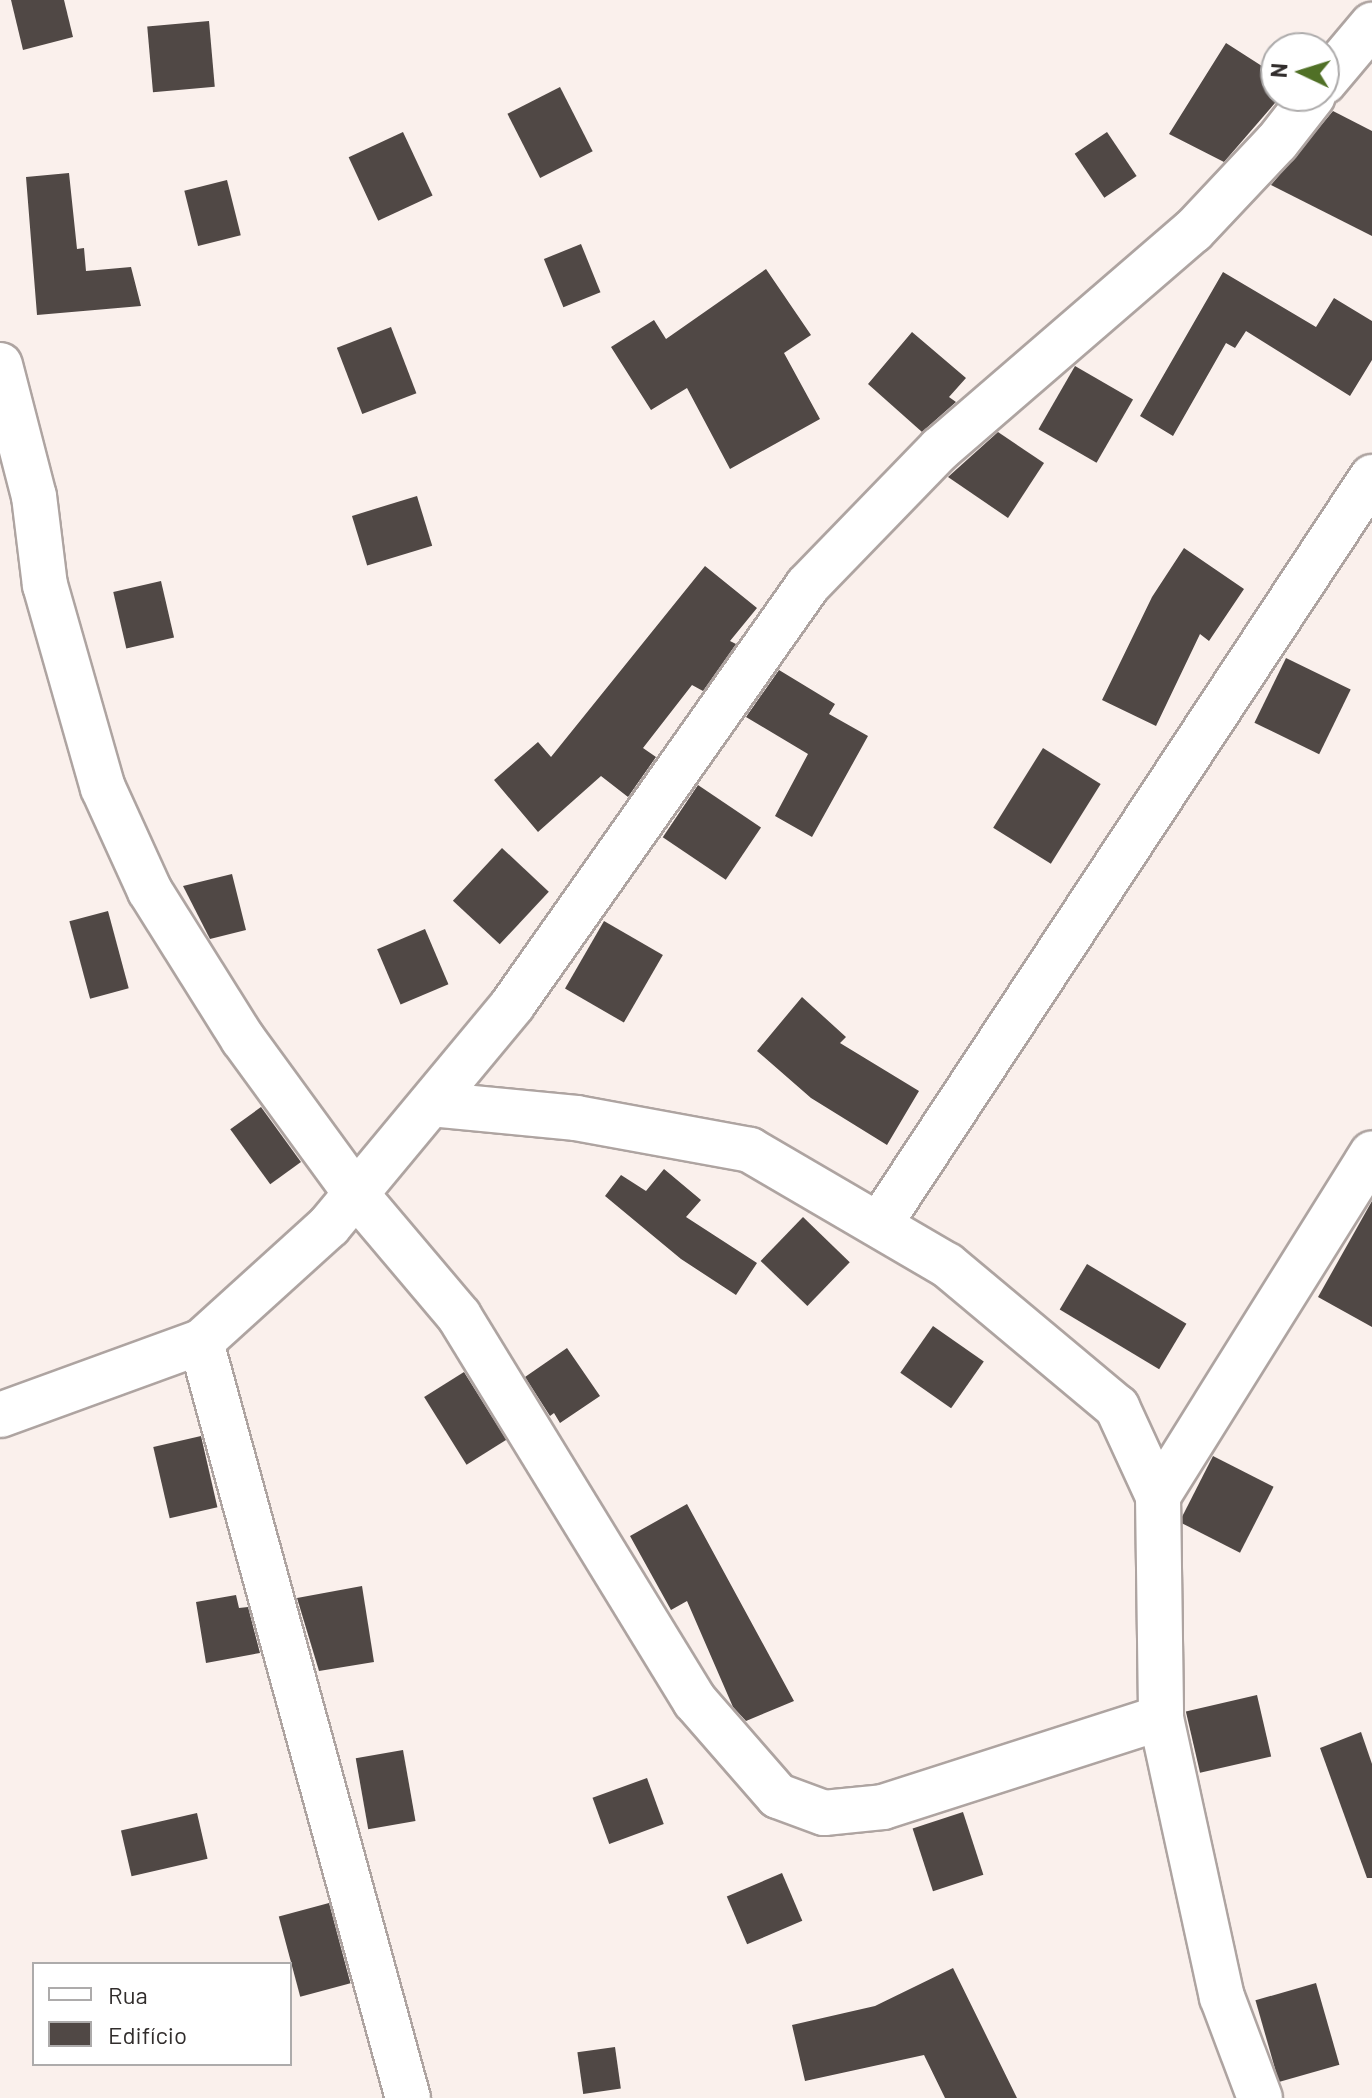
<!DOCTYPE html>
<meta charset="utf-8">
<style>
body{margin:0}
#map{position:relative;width:1372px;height:2098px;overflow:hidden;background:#faf0ec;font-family:Barlow,sans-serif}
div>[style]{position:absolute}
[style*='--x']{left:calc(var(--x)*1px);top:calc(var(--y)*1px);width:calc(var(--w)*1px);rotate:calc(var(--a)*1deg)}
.building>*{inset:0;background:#504845;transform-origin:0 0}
.roads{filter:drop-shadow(2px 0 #aea4a1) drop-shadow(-2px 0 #aea4a1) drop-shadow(0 2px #aea4a1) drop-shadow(0 -2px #aea4a1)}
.minor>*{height:44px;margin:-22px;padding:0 22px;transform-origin:22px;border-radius:22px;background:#fff}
span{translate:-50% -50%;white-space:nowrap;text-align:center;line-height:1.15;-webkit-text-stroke:8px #fff;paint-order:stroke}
.legend{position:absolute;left:32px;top:1962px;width:260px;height:104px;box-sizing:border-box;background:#fff;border:2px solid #adabab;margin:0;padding:10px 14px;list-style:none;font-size:24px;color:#312d2c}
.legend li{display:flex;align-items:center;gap:16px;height:40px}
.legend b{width:40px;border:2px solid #adabab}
.north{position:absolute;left:1260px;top:32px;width:80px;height:80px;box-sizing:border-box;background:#fff;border:2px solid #adabab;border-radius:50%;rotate:274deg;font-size:22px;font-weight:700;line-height:32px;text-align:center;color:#312d2c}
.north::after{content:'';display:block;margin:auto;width:28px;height:36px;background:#507026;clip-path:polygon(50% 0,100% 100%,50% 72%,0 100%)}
</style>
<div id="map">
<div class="building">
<i style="clip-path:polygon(11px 0,64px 0,73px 37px,23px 50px)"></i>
<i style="left:209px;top:21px;width:66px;height:62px;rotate:85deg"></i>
<i style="clip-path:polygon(1226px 43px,1276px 75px,1276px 96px,1281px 96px,1224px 162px,1169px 134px)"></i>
<i style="left:560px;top:87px;width:72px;height:59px;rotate:63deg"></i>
<i style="clip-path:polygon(1333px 111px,1372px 131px,1372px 236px,1271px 185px)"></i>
<i style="left:403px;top:132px;width:70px;height:60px;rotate:65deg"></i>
<i style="left:1107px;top:132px;width:53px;height:39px;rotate:56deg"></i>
<i style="clip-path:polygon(69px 173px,77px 249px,84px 248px,86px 271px,131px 267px,141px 306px,37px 315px,26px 177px)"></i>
<i style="left:227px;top:180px;width:57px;height:44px;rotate:76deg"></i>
<i style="left:581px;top:244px;width:52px;height:40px;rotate:68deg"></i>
<i style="clip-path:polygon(766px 269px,811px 335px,784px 353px,820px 419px,730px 469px,687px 388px,651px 410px,611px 347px,654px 320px,666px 339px)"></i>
<i style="clip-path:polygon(1223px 272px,1316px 327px,1334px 298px,1372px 321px,1372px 360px,1350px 396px,1246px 331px,1235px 348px,1226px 343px,1173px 436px,1140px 416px)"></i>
<i style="left:391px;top:327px;width:71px;height:58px;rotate:69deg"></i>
<i style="clip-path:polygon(912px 332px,966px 378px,949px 397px,956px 402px,922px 432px,868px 384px)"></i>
<i style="left:1075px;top:366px;width:67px;height:73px;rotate:30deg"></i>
<i style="clip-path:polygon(998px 432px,1044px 463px,1008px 518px,948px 477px)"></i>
<i style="left:417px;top:496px;width:52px;height:68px;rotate:73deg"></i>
<i style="clip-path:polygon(1184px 548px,1244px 589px,1209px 641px,1200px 634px,1156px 726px,1102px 700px,1152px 597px)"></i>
<i style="clip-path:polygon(705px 566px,757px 608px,730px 641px,736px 644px,703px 691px,692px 685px,643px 748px,656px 757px,628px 797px,601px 776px,538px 832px,494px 780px,538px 742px,551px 757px)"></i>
<i style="left:161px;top:581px;width:58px;height:49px;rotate:77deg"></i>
<i style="left:1286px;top:658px;width:72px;height:72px;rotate:26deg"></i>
<i style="clip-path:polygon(779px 670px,835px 704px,829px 714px,868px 736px,812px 837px,775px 816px,808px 754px,746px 717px)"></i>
<i style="left:1043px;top:748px;width:68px;height:94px;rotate:32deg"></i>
<i style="left:698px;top:785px;width:76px;height:63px;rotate:34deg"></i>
<i style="left:502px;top:848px;width:64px;height:72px;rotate:43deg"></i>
<i style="clip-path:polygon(232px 874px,246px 930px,210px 939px,183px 886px)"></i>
<i style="left:108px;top:911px;width:80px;height:40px;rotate:75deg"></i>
<i style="left:604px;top:921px;width:68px;height:78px;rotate:30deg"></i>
<i style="left:425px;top:929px;width:60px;height:52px;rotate:67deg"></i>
<i style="clip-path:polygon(802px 997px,846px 1037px,840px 1043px,919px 1091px,887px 1145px,811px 1098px,757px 1051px)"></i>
<i style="left:261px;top:1107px;width:68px;height:38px;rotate:54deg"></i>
<i style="clip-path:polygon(664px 1169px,701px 1200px,686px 1217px,757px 1263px,736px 1295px,681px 1259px,605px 1196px,621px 1175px,646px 1191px)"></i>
<i style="clip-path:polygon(1372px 1201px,1372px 1327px,1318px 1297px)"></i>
<i style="left:803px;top:1217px;width:65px;height:61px;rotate:44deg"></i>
<i style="left:1087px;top:1264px;width:116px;height:53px;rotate:31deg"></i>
<i style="left:933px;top:1326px;width:62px;height:57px;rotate:35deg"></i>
<i style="clip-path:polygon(567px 1348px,600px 1396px,560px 1423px,554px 1413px,550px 1416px,525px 1377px)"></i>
<i style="left:464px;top:1372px;width:80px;height:47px;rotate:58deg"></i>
<i style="left:201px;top:1436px;width:73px;height:49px;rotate:77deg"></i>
<i style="left:1213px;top:1456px;width:68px;height:74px;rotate:27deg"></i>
<i style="clip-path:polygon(687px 1504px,794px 1701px,746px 1721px,733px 1707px,687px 1601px,671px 1610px,630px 1536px)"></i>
<i style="clip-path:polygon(362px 1586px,374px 1662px,319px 1671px,297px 1598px)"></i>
<i style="clip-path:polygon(236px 1595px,239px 1608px,248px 1607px,260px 1653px,206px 1663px,196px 1602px)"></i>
<i style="left:1257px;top:1695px;width:63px;height:73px;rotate:77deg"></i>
<i style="clip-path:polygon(1361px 1732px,1372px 1764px,1372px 1878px,1367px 1878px,1320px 1748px)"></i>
<i style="left:403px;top:1750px;width:72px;height:48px;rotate:80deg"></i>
<i style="left:647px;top:1778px;width:49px;height:58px;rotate:70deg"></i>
<i style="left:963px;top:1812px;width:66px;height:53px;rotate:72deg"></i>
<i style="left:197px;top:1813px;width:47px;height:78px;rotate:77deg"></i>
<i style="left:782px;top:1873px;width:52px;height:60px;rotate:67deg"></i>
<i style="left:329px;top:1903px;width:83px;height:52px;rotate:75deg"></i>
<i style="clip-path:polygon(953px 1968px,1017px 2098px,945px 2098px,924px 2055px,805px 2081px,792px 2025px,875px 2006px)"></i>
<i style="left:1316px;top:1983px;width:85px;height:63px;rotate:74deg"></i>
<i style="left:615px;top:2047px;width:42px;height:38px;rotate:82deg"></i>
</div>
<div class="roads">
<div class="minor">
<i style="--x:1324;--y:82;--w:75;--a:-49.9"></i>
<i style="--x:0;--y:365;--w:135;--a:75.5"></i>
<i style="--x:34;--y:496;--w:90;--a:83"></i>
<i style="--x:45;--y:585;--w:211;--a:74.1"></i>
<i style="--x:103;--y:788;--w:113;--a:65.5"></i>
<i style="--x:150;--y:891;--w:175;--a:57.9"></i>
<i style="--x:243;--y:1039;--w:192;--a:53.9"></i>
<i style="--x:356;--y:1194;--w:160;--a:49.8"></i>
<i style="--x:459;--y:1316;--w:452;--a:58.5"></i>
<i style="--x:695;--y:1701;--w:126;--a:48.9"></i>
<i style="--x:778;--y:1796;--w:49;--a:20.3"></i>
<i style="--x:824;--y:1813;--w:59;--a:-5.8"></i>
<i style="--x:883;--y:1807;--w:292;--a:-17.8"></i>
<i style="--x:431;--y:1104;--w:146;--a:5.5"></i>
<i style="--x:576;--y:1118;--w:177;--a:10.4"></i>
<i style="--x:750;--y:1150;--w:228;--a:30.3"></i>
<i style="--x:947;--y:1265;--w:222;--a:39.9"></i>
<i style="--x:1117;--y:1407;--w:98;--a:65.3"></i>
<i style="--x:1158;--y:1496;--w:222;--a:89.2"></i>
<i style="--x:1161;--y:1718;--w:286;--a:77.7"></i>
<i style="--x:1222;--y:1997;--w:108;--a:69.4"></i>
<i style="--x:879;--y:1225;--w:896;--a:-56.61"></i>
<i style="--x:201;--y:1342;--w:784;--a:74.69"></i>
<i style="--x:0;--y:1415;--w:214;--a:-20"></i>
<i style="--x:201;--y:1342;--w:173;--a:-42.2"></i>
<i style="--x:329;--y:1226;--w:288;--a:-50.3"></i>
<i style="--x:513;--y:1004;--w:512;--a:-54.85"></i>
<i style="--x:808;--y:585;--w:190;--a:-45.9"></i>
<i style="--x:940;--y:449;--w:334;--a:-40.8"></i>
<i style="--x:1193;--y:231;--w:122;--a:-46.7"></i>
<i style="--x:1277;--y:142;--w:58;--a:-52"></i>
<i style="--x:1158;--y:1496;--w:404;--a:-58"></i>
</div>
</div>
<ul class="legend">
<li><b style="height:10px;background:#fff"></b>Rua</li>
<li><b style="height:22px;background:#504845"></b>Edifício</li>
</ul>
<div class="north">N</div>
</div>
